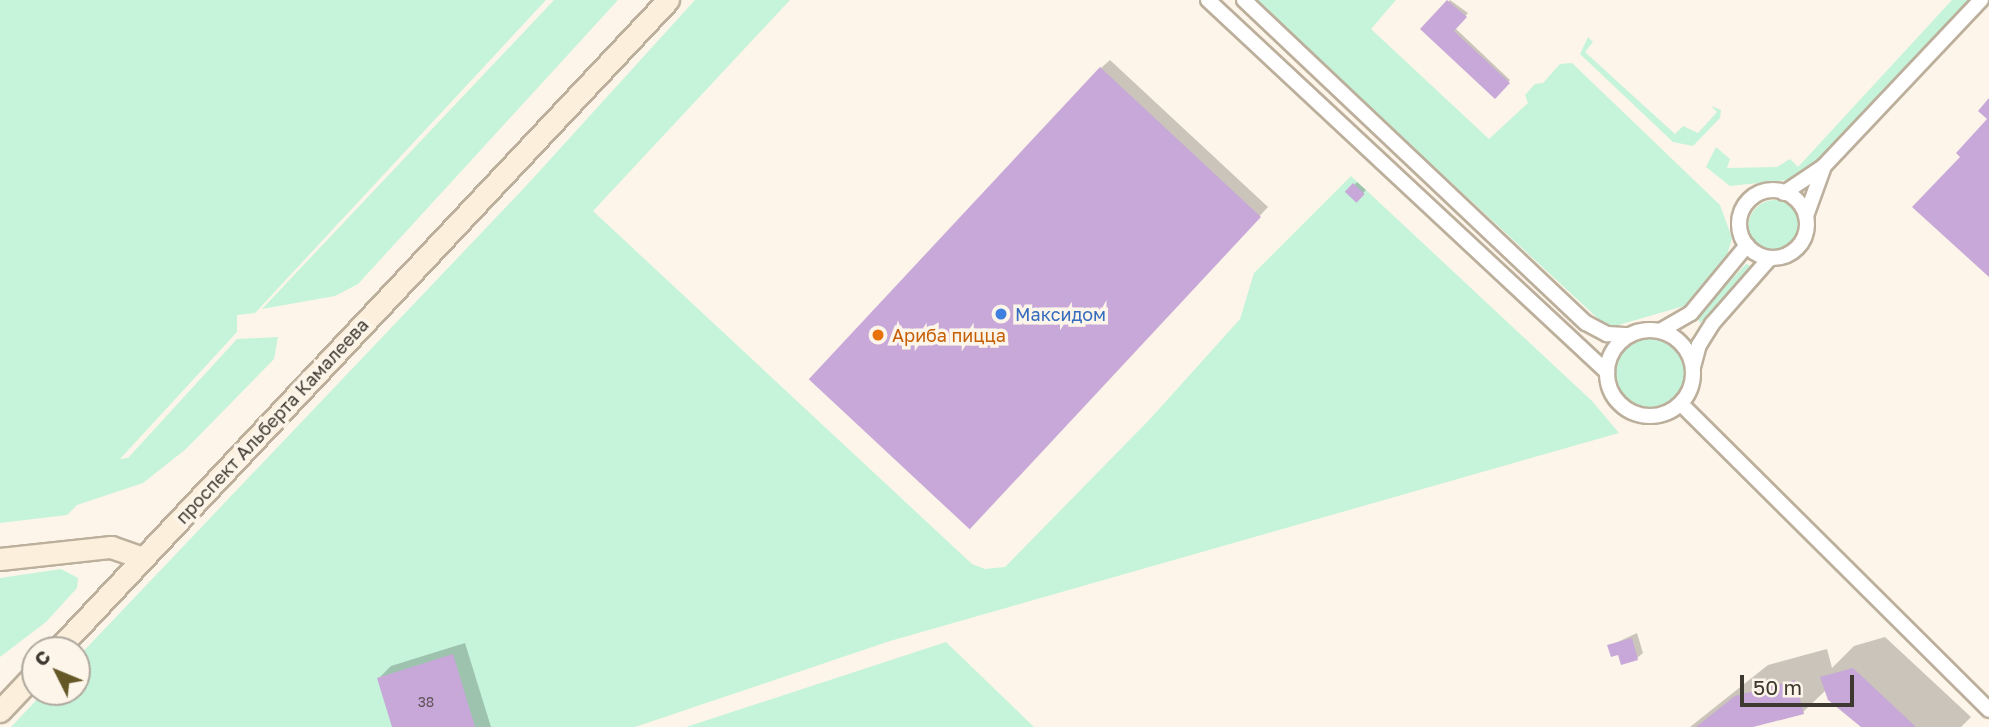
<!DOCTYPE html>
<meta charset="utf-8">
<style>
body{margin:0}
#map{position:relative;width:1989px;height:727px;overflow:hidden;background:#fdf5e9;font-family:"Golos Text",sans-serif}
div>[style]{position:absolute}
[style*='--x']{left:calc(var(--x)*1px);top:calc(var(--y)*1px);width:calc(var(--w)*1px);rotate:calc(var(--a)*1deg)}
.green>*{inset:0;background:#c5f4da}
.round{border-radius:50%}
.shadow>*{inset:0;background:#0003;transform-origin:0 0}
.building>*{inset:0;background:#c7a8d8;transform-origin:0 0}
.roads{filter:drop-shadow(2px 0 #bcaf9c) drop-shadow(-2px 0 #bcaf9c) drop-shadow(0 2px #bcaf9c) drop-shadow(0 -2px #bcaf9c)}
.street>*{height:14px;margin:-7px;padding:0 7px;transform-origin:7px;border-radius:7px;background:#fff}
.street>.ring{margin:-7px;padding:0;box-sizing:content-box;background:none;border:14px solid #fff;border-radius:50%}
.secondary>*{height:21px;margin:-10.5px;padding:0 10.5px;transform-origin:10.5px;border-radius:10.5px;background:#fcf0dd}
.dots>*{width:19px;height:19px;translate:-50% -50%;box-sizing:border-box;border:4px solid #fdf5e9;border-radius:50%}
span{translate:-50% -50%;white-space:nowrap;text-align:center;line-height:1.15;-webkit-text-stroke:7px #fdf5e9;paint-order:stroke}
.number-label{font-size:14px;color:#60545a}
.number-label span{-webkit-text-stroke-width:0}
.shop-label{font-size:18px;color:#366cbe}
.left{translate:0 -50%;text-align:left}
.food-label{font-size:18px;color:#c56008}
.street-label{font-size:18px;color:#3d3830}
.north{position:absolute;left:21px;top:636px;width:70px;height:70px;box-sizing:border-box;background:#fdf5e9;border:2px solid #b0a99f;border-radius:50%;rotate:313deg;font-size:19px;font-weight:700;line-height:28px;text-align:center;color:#3d3830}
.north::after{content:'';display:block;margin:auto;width:24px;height:32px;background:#645926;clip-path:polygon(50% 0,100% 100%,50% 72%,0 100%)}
.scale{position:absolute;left:1740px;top:675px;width:114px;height:32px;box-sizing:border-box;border:4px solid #3d3830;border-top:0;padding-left:9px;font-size:21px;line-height:24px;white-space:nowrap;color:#3d3830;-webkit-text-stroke:5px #fdf5e9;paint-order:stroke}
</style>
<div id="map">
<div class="green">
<i style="clip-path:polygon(0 0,546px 0,255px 313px,237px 315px,237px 332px,120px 459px,128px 458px,237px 339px,278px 337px,274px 359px,186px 449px,143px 483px,77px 505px,67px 515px,0 523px)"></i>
<i style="clip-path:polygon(554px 0,618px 0,358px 284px,335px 296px,262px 309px)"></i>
<i style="clip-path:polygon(695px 0,790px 0,593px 211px,972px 564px,985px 569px,1005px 567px,1151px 418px,1240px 319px,1254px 273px,1351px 176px,1592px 401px,1619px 433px,890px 641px,635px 727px,11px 727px,44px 692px,77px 692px,77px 658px,526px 186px)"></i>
<i style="clip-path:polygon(1254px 0,1396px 0,1371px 29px,1489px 139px,1528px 103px,1525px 95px,1535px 84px,1543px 83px,1560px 64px,1572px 63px,1720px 205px,1732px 238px,1726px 259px,1684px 306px,1615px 326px,1605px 325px)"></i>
<i style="clip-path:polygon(1952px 0,1968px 0,1805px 178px,1730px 186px,1706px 167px,1716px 147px,1730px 159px,1727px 168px,1777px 167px,1790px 159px,1798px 167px)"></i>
<i style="clip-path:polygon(1588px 37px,1593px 42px,1585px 52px,1675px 134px,1683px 126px,1698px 133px,1717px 112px,1711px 106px,1721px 110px,1720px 118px,1693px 146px,1673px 142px,1580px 54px)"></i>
<i class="round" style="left:1748px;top:200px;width:54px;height:54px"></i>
<i style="clip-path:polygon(1746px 264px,1756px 268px,1700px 323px,1697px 316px)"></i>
<i class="round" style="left:1613px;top:336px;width:74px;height:74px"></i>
<i style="clip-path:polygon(61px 569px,78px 578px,77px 588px,46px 622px,0 657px,0 578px)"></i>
<i style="clip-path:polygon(946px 642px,1034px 727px,686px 727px)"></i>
</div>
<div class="shadow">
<i style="clip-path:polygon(1450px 0,1468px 13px,1455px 28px,1510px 80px,1495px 96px,1423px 29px)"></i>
<i style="clip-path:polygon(1110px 60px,1268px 207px,978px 518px,1101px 68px)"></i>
<i style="left:1357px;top:182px;width:12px;height:14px;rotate:42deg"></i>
<i style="clip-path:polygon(1637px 633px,1643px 653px,1637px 658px,1609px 646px)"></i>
<i style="clip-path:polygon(1885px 637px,1971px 717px,1961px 727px,1864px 727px,1826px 690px,1803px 712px,1750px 727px,1690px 727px,1768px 665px,1827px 649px,1832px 668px,1854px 646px)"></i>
<i style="clip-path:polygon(465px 643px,491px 727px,394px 727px,379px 678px,391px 666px)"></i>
</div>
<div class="building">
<i style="clip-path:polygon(1447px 0,1467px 17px,1454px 31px,1510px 83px,1495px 99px,1420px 29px)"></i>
<i style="left:1100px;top:67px;width:220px;height:427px;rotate:43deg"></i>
<i style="clip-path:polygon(1989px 98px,1989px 277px,1912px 207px,1960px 157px,1956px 153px,1987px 119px,1978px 111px)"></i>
<i style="left:1353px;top:183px;width:16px;height:12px;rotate:43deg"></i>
<i style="clip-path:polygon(1632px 638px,1638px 660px,1621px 665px,1618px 655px,1611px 657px,1607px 645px)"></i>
<i style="clip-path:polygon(453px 654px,475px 727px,392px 727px,377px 678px)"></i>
<i style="clip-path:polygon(1853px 668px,1916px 727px,1861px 727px,1828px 700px,1820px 677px)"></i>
<i style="clip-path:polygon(1795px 680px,1804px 714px,1753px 727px,1696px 727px,1735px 696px)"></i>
</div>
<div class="roads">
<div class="street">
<i style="--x:1208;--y:0;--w:546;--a:42.99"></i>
<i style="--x:1244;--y:0;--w:470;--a:43.4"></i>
<i style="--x:1586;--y:323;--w:24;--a:28"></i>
<i style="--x:1607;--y:334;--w:22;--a:3"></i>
<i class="ring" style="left:1739px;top:190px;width:54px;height:54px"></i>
<i style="--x:1784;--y:193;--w:47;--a:-33.7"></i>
<i style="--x:1823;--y:167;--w:230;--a:-46.6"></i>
<i style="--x:1806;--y:216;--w:50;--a:-70.1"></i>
<i class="ring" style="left:1607px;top:330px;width:72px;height:72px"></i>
<i style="--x:1660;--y:331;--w:36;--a:-30"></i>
<i style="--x:1691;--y:313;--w:88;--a:-50.5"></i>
<i style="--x:1693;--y:367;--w:23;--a:-75"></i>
<i style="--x:1699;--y:345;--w:25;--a:-58"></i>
<i style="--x:1712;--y:324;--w:88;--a:-48.7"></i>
<i style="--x:1681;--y:404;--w:434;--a:44.8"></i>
</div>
<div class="secondary">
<i style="--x:0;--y:559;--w:112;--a:-6.2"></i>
<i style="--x:111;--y:547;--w:34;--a:19"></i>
<i style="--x:57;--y:650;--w:892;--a:-46.77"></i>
<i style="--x:0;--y:711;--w:51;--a:-46.6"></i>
</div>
</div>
<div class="dots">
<i style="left:1001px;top:314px;background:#3f7fe0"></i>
<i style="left:878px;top:335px;background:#e8710a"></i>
</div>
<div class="number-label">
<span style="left:426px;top:702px">38</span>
</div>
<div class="shop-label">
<span class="left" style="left:1015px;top:314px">Максидом</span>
</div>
<div class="food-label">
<span class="left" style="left:892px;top:335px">Ариба пицца</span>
</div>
<div class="street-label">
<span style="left:272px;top:421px;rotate:-47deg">проспект Альберта Камалеева</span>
</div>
<div class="north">С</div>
<div class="scale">50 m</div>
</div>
